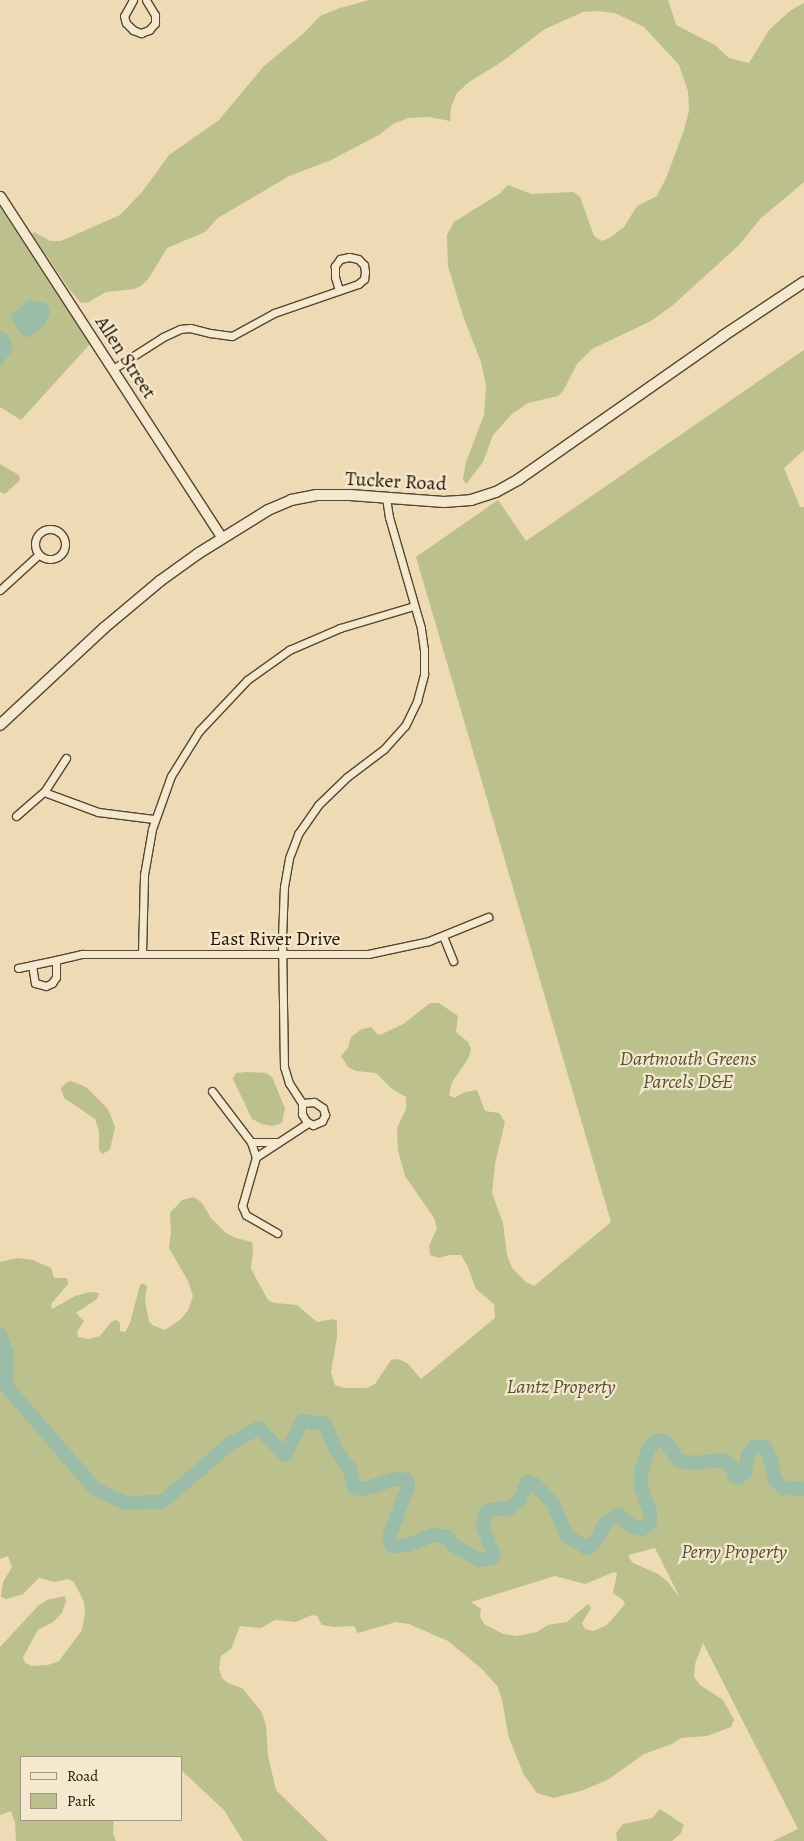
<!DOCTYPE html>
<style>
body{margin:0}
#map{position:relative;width:804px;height:1841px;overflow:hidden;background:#eedbb5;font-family:Alegreya,serif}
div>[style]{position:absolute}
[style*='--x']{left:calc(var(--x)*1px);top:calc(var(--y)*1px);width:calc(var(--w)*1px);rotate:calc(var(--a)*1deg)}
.green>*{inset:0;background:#bbc08c}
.water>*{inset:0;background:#9bbca8}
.river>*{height:14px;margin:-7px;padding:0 7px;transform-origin:7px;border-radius:7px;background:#9bbca8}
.roads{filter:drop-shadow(1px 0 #564630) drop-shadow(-1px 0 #564630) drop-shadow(0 1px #564630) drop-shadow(0 -1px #564630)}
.minor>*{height:7px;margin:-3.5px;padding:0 3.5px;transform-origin:3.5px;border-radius:3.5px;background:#f4e8cf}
.minor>.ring{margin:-3.5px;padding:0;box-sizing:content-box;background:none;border:7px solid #f4e8cf;border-radius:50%}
.tertiary>*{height:9px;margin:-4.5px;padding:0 4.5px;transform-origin:4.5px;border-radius:4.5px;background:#f4e8cf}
.secondary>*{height:10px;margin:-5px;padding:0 5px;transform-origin:5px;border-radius:5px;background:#f4e8cf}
span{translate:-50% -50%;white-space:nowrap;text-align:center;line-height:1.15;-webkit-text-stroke:4.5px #f4e8cf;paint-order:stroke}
.street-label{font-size:20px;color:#241404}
.park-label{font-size:20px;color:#595034;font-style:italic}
.legend{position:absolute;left:20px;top:1756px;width:162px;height:65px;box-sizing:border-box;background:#f4e8cf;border:1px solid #a1937e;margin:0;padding:6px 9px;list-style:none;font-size:15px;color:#241404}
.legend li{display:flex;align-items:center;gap:10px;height:25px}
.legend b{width:25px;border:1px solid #a1937e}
</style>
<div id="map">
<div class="green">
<i style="clip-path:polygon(369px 0,668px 0,676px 25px,715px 45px,729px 58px,749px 63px,769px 30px,791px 10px,804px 3px,804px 182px,761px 218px,739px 245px,673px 305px,651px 321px,592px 349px,577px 364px,563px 391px,558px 396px,528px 403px,512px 414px,493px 435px,483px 462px,466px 484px,463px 479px,466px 462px,484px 415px,486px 385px,481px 362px,463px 316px,448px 266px,447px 235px,454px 222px,499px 194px,508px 185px,531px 194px,573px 192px,580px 197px,594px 236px,602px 241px,611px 237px,624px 227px,637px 206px,657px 196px,667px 176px,684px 130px,689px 111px,688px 91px,679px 65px,644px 27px,615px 13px,597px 11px,583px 12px,545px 29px,500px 63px,469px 82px,457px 93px,451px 107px,450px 121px,429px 117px,408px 118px,393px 124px,379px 135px,331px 160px,289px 176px,218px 218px,205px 232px,167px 248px,149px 278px,141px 286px,134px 289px,106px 292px,89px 302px,81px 303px,69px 289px,32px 234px,34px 232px,50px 241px,61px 241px,120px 215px,142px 192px,169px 155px,219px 120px,264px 66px,304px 33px,320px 16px,340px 8px)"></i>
<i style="clip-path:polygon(0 207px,90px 344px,21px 420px,0 407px)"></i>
<i style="clip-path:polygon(evenodd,804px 350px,804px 450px,784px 468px,800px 507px,804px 507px,804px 1841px,773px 1841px,798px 1829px,703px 1643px,695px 1664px,694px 1677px,700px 1685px,723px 1700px,734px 1720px,731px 1727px,707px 1736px,681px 1738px,672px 1744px,644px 1754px,609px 1779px,584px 1790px,554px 1798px,537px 1793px,524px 1775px,509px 1738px,502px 1701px,498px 1687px,482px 1669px,448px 1641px,409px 1624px,396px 1622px,358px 1633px,354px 1626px,334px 1627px,322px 1625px,317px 1616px,312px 1615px,296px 1622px,275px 1620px,261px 1628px,240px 1626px,231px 1649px,221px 1656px,219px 1669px,222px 1678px,228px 1683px,242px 1688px,261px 1711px,266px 1725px,268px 1756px,276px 1790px,328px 1841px,243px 1841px,224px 1810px,181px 1770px,181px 1757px,21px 1757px,21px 1820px,114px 1820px,113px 1833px,116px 1841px,16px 1841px,15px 1822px,11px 1811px,0 1815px,0 1647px,38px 1606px,47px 1600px,65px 1596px,66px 1601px,62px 1613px,53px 1622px,38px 1630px,23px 1657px,25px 1663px,32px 1666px,48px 1665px,59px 1661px,82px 1630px,85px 1613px,84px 1602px,74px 1582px,68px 1579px,55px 1582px,39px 1578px,23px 1594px,7px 1599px,1px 1597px,3px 1582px,12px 1567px,8px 1556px,0 1559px,0 1262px,18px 1258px,33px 1260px,51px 1268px,54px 1278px,67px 1278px,68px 1284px,51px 1304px,52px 1309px,75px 1296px,90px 1292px,99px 1293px,97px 1299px,76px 1313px,84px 1321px,77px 1332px,78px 1337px,89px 1339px,100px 1336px,111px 1322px,116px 1320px,120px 1323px,120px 1331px,125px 1332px,130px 1323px,140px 1285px,144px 1283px,147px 1287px,145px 1301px,149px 1321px,152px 1325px,165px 1330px,181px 1319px,188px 1310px,193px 1296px,188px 1281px,169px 1248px,171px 1231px,170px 1213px,182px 1200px,194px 1197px,202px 1203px,211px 1218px,226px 1233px,236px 1238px,252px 1242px,253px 1250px,251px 1269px,268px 1300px,275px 1303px,297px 1305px,317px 1322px,333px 1319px,337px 1321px,337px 1337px,331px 1372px,335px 1385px,344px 1388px,366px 1388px,375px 1384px,391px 1360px,398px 1359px,407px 1363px,421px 1379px,495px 1318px,494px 1304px,476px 1289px,468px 1267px,461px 1255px,449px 1255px,439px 1258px,430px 1255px,429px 1246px,437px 1228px,434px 1218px,405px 1176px,398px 1151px,397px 1128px,406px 1109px,406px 1097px,392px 1089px,376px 1073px,356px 1071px,348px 1067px,341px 1056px,348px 1048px,351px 1037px,362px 1029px,371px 1027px,378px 1035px,382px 1034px,403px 1024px,430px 1003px,439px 1003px,458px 1016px,456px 1032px,468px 1042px,471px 1050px,468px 1059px,452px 1082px,449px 1095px,454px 1098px,465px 1092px,477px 1090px,485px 1111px,499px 1113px,505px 1122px,495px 1164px,492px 1193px,503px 1223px,507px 1255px,512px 1268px,526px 1282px,534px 1286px,611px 1222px,416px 557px,498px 500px,526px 541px,804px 350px,655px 1548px,679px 1596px,679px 1597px,668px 1582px,658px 1574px,633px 1563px,629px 1558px,629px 1555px,655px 1548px,804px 350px,614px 1572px,617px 1574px,613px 1593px,623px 1600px,625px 1604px,607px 1625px,593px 1631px,585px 1629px,582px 1623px,591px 1608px,588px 1604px,567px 1622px,548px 1625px,537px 1632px,517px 1636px,503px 1634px,484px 1624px,480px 1616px,481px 1609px,471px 1602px,555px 1576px,585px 1584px,614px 1572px)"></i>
<i style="clip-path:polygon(0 464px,19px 475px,20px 480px,5px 494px,0 492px)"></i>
<i style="clip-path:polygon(247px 1072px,266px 1073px,272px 1077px,285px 1108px,282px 1123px,273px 1126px,262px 1124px,252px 1119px,233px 1079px,236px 1073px)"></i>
<i style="clip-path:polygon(71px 1081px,86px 1087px,108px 1109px,115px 1127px,110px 1149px,106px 1152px,102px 1154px,99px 1150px,99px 1131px,95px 1119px,64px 1098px,61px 1088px,66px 1083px)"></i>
<i style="clip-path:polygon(660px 1809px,684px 1825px,681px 1833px,672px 1841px,617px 1841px,616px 1833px,623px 1824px,652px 1818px)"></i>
</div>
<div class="water">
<i style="clip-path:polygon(28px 300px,45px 303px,49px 307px,50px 313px,45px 325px,27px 338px,18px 330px,11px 316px)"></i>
<i style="clip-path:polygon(0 331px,8px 335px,13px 349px,0 367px)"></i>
</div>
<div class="river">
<i style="--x:0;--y:1335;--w:20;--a:70"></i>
<i style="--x:7;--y:1354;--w:33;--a:90"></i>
<i style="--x:7;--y:1387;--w:135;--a:49.2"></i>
<i style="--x:95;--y:1489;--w:33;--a:25"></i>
<i style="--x:125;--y:1503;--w:37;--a:-2"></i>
<i style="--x:162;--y:1502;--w:91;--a:-40.5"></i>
<i style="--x:231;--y:1443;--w:32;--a:-28"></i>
<i style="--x:259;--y:1428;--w:37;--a:46"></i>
<i style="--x:285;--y:1455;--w:38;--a:-63"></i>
<i style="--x:302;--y:1421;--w:23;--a:7"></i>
<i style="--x:325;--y:1424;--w:28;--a:67"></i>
<i style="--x:336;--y:1450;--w:24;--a:54"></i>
<i style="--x:350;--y:1469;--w:19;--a:78"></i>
<i style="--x:354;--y:1488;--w:10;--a:6"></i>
<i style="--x:364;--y:1489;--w:33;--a:-18"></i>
<i style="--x:395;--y:1479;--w:12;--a:5"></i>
<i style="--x:407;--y:1480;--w:6;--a:81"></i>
<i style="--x:408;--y:1486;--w:55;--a:110.1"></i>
<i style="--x:389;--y:1538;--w:9;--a:69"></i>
<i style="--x:392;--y:1546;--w:17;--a:-3"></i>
<i style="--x:409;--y:1545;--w:26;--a:-23"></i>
<i style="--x:433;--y:1535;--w:14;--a:8"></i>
<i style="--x:447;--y:1537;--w:11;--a:52"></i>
<i style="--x:454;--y:1546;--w:30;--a:28"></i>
<i style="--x:480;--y:1560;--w:12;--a:-9"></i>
<i style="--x:492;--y:1558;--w:5;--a:-79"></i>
<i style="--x:493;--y:1553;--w:28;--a:-111"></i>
<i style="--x:483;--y:1527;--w:12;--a:-81"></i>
<i style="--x:485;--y:1515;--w:6;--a:-51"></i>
<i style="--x:489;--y:1510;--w:21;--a:-5"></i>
<i style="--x:510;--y:1508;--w:13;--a:-39"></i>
<i style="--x:520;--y:1500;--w:19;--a:-69"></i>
<i style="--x:527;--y:1482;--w:9;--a:18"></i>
<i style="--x:536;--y:1485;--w:25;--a:47"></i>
<i style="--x:553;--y:1503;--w:36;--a:67"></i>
<i style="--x:567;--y:1536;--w:23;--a:31"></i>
<i style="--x:587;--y:1548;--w:10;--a:-37"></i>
<i style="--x:595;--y:1542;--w:23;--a:-61"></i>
<i style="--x:606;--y:1522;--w:14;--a:-30"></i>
<i style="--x:618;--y:1515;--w:20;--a:37"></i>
<i style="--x:634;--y:1527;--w:8;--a:14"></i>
<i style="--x:642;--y:1529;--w:10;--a:-37"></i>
<i style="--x:650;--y:1523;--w:11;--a:-90"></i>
<i style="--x:650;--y:1512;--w:27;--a:-110"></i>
<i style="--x:641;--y:1487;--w:15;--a:-90"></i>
<i style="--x:641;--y:1472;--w:25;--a:-72"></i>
<i style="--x:649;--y:1448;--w:11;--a:-45"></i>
<i style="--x:657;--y:1440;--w:8;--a:7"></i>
<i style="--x:665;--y:1441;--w:24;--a:55"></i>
<i style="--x:679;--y:1461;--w:17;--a:7"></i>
<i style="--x:696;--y:1463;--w:26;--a:-7"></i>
<i style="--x:722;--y:1460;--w:12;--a:35"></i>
<i style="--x:732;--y:1467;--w:9;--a:77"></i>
<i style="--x:734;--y:1476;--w:4;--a:27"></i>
<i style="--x:738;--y:1478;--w:9;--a:-36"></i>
<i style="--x:745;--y:1473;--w:18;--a:-81"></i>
<i style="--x:748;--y:1455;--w:10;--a:-53"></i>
<i style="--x:754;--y:1447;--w:11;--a:0"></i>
<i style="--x:765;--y:1447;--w:11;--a:63"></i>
<i style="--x:770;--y:1457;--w:24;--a:78"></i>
<i style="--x:775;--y:1480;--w:12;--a:42"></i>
<i style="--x:784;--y:1488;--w:20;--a:3"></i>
</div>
<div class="roads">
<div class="minor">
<i style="--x:133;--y:0;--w:18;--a:119"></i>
<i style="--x:124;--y:16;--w:7;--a:74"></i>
<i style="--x:126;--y:23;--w:10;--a:45"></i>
<i style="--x:133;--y:30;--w:9;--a:21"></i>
<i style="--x:141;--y:33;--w:9;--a:-21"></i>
<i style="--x:149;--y:30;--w:9;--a:-49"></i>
<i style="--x:155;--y:23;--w:8;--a:-90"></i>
<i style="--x:155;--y:15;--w:17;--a:-121"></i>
<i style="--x:113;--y:369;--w:59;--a:-32.6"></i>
<i style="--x:163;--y:337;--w:19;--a:-25"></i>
<i style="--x:180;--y:329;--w:10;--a:-6"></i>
<i style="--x:190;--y:328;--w:21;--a:14"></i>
<i style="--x:210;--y:333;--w:22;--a:8"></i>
<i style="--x:232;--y:336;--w:48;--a:-28.7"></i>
<i style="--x:274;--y:313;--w:89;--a:-19"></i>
<i style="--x:358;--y:284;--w:8;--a:-40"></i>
<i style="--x:364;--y:279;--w:7;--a:-82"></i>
<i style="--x:365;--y:272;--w:7;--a:-98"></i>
<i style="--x:364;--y:265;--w:8;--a:-135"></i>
<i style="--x:358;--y:259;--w:9;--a:-167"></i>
<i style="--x:349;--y:257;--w:9;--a:167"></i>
<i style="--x:340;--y:259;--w:9;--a:126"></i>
<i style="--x:335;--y:266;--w:11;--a:90"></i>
<i style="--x:335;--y:277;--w:14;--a:73"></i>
<i class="ring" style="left:35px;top:529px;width:23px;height:23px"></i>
<i style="--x:0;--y:590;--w:52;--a:-42.6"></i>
<i style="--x:66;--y:758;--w:40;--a:122.9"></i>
<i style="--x:44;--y:792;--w:58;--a:20.3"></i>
<i style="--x:98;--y:812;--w:56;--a:7.1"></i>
<i style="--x:16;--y:816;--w:37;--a:-41"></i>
<i style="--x:443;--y:936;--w:27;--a:68"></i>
<i style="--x:142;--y:953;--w:78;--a:-88.5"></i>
<i style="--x:144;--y:875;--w:47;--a:-80.1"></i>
<i style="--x:152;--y:829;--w:56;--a:-70.3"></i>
<i style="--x:171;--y:776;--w:53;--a:-58.1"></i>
<i style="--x:199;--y:731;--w:70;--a:-46.7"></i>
<i style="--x:247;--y:680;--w:52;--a:-35.5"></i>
<i style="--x:289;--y:650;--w:56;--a:-23.3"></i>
<i style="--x:340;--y:628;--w:77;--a:-16.6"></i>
<i style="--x:32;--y:965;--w:25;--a:-12"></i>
<i style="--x:18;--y:968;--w:14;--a:-12"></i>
<i style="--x:32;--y:965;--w:18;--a:81"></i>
<i style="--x:35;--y:983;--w:11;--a:15"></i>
<i style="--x:46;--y:986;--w:7;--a:-27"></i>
<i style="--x:52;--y:983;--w:7;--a:-56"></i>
<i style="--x:56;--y:977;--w:17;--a:-90"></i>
<i style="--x:56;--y:960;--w:27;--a:-13"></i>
<i style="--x:82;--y:954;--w:286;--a:0"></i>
<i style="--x:368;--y:954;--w:62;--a:-12"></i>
<i style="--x:429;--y:941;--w:64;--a:-22.1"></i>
<i style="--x:212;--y:1091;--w:64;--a:52.6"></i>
<i style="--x:302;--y:1103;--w:11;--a:90"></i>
<i style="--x:302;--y:1114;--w:8;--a:60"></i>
<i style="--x:306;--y:1121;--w:8;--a:30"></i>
<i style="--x:313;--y:1125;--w:10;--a:-24"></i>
<i style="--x:322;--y:1121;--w:7;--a:-63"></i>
<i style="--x:325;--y:1115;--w:7;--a:-106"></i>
<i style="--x:323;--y:1108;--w:11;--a:-146"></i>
<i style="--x:314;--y:1102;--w:12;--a:175"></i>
<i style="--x:302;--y:1103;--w:24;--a:-123"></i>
<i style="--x:289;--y:1083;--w:17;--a:-107"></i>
<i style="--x:284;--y:1067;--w:129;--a:-90.9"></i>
<i style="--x:282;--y:938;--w:51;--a:-87.8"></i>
<i style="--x:284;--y:887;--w:29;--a:-80"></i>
<i style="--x:289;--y:858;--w:26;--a:-69"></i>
<i style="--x:298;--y:834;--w:35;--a:-55"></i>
<i style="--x:318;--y:805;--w:40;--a:-44"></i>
<i style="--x:347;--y:777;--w:46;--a:-37.1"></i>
<i style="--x:384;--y:749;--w:31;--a:-48"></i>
<i style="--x:405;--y:726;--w:28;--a:-64"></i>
<i style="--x:417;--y:701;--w:28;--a:-75"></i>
<i style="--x:424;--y:674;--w:24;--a:-90"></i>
<i style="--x:424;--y:650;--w:22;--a:-98"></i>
<i style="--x:421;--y:628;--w:116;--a:-106.1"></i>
<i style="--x:389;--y:517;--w:19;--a:-99"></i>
<i style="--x:277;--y:1142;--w:26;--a:180"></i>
<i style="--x:251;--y:1142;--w:16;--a:72"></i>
<i style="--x:256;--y:1157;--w:62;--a:-33.2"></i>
<i style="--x:256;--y:1157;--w:51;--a:105.9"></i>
<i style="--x:242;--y:1206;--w:10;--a:66"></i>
<i style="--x:246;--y:1215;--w:36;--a:30"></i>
</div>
<div class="tertiary">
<i style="--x:0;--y:196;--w:408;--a:57"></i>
</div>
<div class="secondary">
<i style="--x:0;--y:725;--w:142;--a:-43"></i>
<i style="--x:104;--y:628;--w:73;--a:-40"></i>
<i style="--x:160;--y:581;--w:48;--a:-35.7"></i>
<i style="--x:199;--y:553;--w:81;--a:-31.9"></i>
<i style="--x:268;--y:510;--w:25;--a:-23"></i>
<i style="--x:291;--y:500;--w:25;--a:-11"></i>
<i style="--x:316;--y:495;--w:34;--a:0"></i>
<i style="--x:350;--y:495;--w:94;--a:4.3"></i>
<i style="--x:444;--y:502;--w:27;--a:-4"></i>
<i style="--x:471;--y:500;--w:26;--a:-18"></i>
<i style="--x:496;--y:492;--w:26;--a:-29"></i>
<i style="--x:519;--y:479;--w:249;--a:-35"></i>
<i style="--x:723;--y:336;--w:97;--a:-33.7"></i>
</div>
</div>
<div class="street-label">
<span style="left:126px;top:357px;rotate:57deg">Allen Street</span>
<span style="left:396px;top:481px;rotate:3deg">Tucker Road</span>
<span style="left:275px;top:938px">East River Drive</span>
</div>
<div class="park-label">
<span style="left:688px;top:1070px">Dartmouth Greens<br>Parcels D&amp;E</span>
<span style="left:561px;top:1386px">Lantz Property</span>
<span style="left:734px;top:1551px">Perry Property</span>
</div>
<ul class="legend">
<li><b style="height:6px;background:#f4e8cf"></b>Road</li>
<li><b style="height:14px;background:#bbc08c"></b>Park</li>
</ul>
</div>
